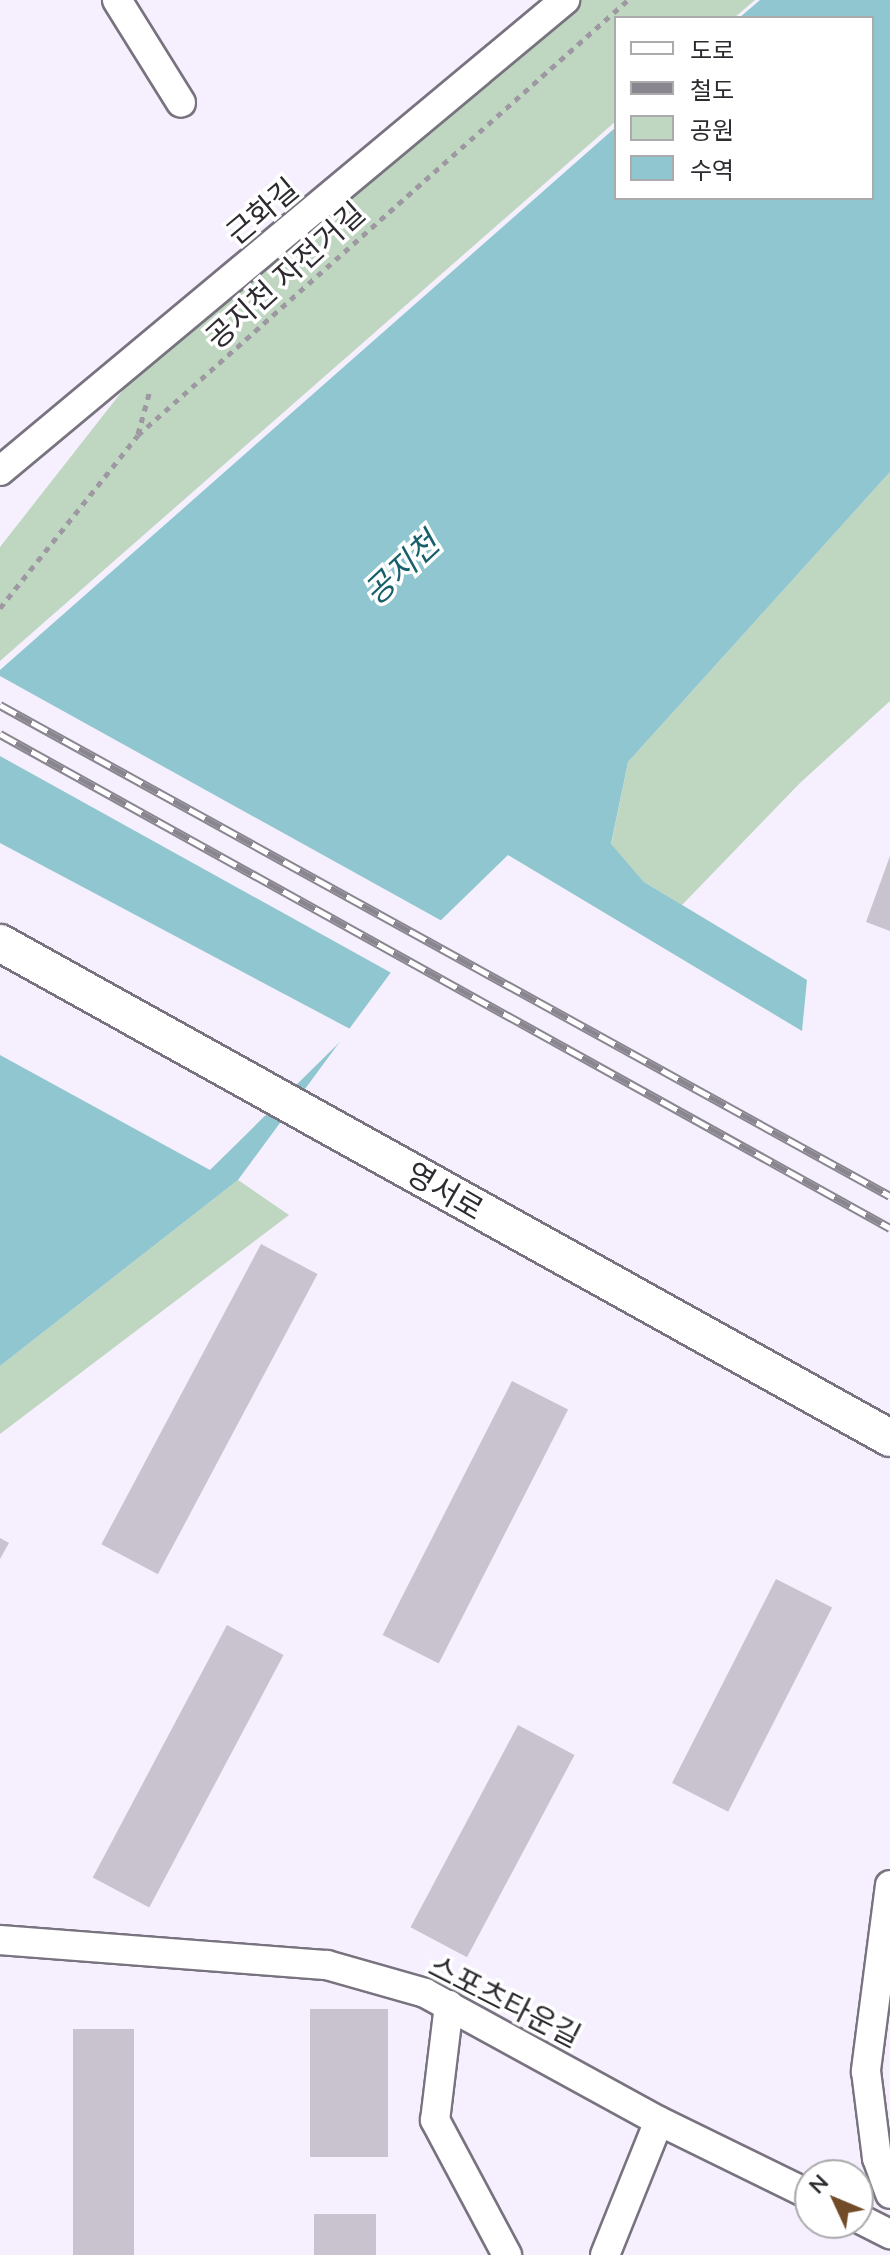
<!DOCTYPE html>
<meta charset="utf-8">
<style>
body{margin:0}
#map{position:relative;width:890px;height:2255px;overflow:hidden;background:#f6f0fe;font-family:Mulish,"Noto Sans KR",sans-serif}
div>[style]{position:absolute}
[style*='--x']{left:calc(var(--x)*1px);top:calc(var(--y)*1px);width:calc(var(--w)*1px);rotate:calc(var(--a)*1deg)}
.green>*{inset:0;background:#bfd7c1}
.water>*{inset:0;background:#90c6cf}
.pier>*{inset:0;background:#f6f0fe;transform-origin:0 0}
.building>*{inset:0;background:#c9c3d0;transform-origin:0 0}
.path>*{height:5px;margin-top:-2.5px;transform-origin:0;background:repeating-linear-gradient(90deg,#9d98a2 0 6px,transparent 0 12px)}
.roads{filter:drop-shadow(2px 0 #78737f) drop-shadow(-2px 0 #78737f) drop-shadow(0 2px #78737f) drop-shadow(0 -2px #78737f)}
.minor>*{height:28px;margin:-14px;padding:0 14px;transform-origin:14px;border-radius:14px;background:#fff}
.tertiary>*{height:36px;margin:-18px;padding:0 18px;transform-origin:18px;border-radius:18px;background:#fff}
.rail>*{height:9px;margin-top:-4.5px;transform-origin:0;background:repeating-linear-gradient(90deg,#fff 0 18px,#8a8690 0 36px);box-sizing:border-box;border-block:2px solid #8a8690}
span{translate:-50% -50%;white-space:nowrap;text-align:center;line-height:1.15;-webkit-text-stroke:7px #fff;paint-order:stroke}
.street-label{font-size:30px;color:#2d2b30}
.water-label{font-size:32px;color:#175f6a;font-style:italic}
.legend{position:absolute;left:614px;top:16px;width:260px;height:184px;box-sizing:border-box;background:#fff;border:2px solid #abaaac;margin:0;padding:10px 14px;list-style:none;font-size:24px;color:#2d2b30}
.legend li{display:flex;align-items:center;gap:16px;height:40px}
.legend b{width:40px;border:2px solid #abaaac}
.north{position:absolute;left:794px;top:2159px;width:80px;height:80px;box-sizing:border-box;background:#fff;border:2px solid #abaaac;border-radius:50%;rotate:314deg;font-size:22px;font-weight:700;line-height:32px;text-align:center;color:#2d2b30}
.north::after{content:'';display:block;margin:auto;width:28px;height:36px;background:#724c28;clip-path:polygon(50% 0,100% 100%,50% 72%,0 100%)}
</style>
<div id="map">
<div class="green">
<i style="clip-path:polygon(565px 0,755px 0,734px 18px,616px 18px,616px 121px,0 661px,0 547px,163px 339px)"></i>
<i style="clip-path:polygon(890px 472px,890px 701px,800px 783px,682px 905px,644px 882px,611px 845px,628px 762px)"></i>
<i style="clip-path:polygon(238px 1180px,289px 1215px,0 1434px,0 1366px)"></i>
</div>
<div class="water">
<i style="clip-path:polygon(760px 0,890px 0,890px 472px,628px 762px,611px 844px,644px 882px,807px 980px,802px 1031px,508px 855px,400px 960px,238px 1180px,0 1366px,0 670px,616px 127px,616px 198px,872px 198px,872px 18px,739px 18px)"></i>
</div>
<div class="pier">
<i style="left:0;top:676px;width:508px;height:70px;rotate:29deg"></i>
<i style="clip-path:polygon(0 843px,352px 1030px,210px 1170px,0 1055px)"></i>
</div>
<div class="building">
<i style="clip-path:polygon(890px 856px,890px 931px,866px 922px)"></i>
<i style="left:261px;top:1244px;width:64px;height:340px;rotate:28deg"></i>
<i style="left:512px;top:1381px;width:63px;height:285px;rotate:27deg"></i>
<i style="clip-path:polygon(0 1538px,9px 1543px,0 1559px)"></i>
<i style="left:776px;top:1579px;width:63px;height:229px;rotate:27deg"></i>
<i style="left:227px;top:1625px;width:64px;height:286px;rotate:28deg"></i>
<i style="left:518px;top:1725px;width:64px;height:229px;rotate:28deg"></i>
<i style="left:310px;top:2009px;width:78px;height:148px"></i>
<i style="left:73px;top:2029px;width:61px;height:226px"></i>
<i style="left:376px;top:2214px;width:41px;height:62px;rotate:90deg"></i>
</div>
<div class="path">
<i style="--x:138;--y:434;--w:46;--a:-74.7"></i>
<i style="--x:0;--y:608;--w:221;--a:-51.4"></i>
<i style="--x:138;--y:435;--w:655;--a:-41.6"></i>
</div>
<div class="roads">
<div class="minor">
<i style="--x:117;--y:0;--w:121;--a:58.1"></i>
<i style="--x:0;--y:471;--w:736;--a:-39.82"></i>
<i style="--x:890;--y:1885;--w:188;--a:97.4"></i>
<i style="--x:866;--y:2071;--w:88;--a:82.8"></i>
<i style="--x:877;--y:2158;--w:38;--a:70"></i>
<i style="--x:0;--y:1940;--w:328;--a:4.4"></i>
<i style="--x:327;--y:1965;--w:102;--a:15.9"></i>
<i style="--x:425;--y:1993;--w:267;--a:28.7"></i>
<i style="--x:659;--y:2121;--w:168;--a:26.1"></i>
<i style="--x:449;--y:2005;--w:116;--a:96.9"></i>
<i style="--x:435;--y:2120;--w:153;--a:61.9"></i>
<i style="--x:858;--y:2218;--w:36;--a:27"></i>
<i style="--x:605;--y:2255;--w:144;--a:-68.1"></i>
</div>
<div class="tertiary">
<i style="--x:0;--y:943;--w:1018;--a:29.08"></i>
</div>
</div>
<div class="rail">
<i style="--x:0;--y:705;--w:1016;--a:28.88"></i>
<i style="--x:0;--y:734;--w:1018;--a:29.03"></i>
</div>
<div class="street-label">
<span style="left:262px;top:211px;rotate:-40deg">근화길</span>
<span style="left:285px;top:275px;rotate:-42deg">공지천 자전거길</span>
<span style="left:445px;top:1191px;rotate:30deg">영서로</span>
<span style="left:505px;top:2001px;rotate:27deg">스포츠타운길</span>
</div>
<div class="water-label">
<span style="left:401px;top:568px;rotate:-43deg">공지천</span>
</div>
<ul class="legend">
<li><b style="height:10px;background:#fff"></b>도로</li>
<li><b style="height:10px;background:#8a8690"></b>철도</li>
<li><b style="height:22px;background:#bfd7c1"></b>공원</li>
<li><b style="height:22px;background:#90c6cf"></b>수역</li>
</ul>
<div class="north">N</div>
</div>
